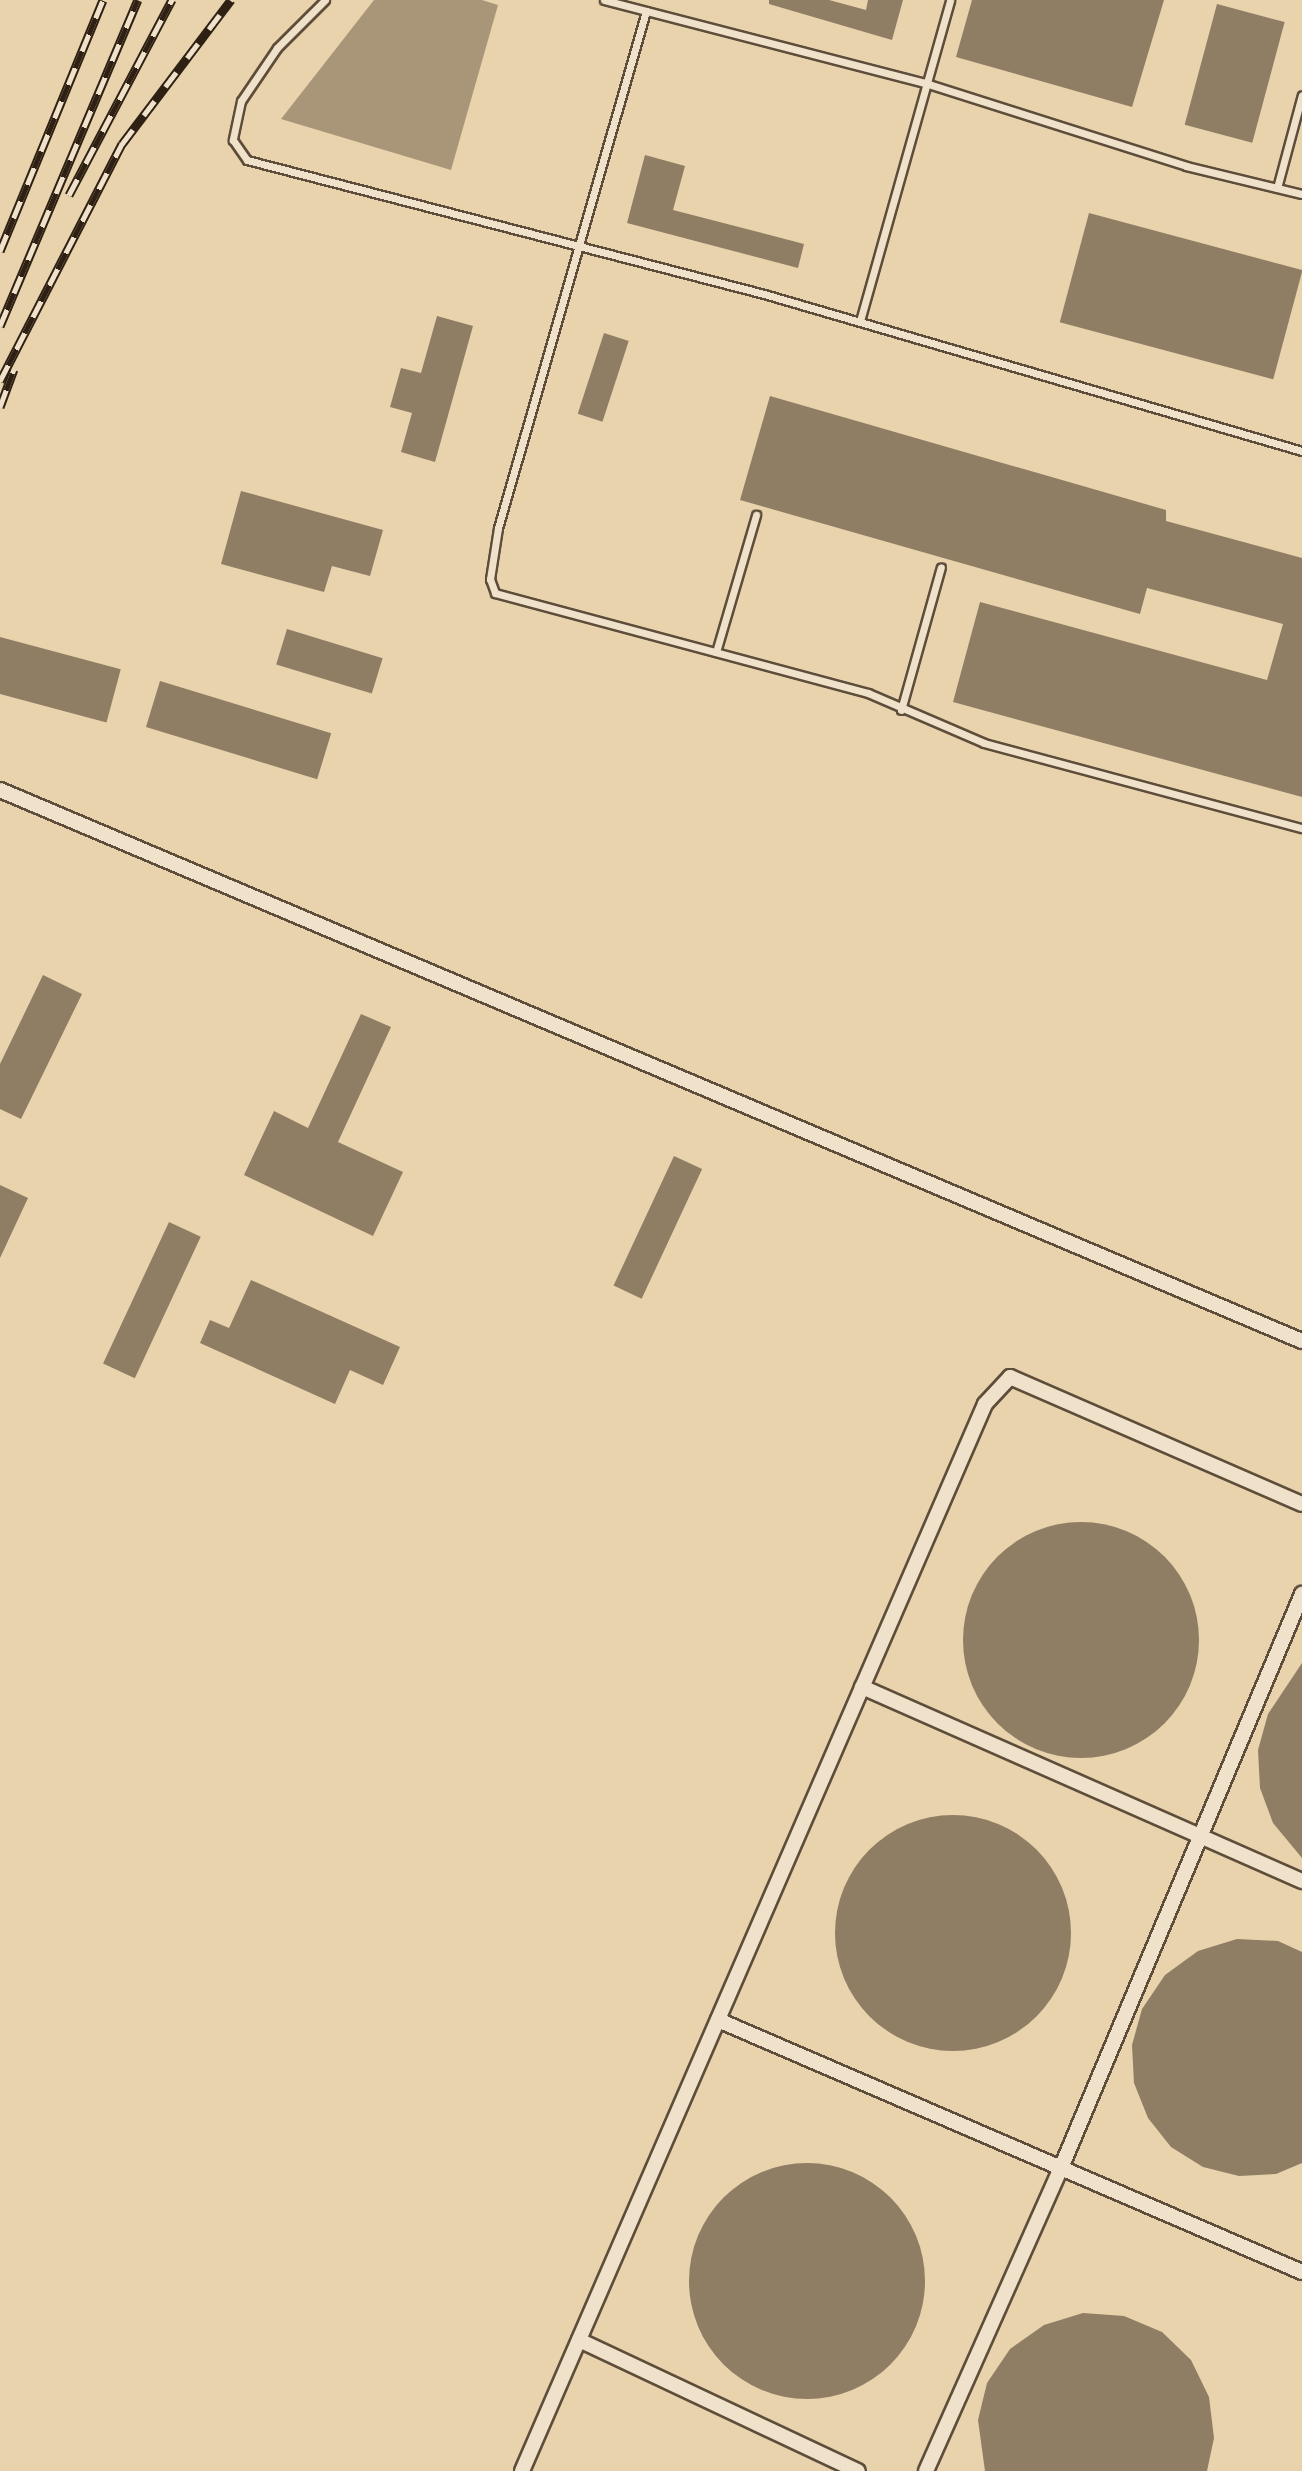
<!DOCTYPE html>
<style>
body{margin:0}
#map{position:relative;width:1302px;height:2471px;overflow:hidden;background:#e8d3ad;font-family:"Gentium Book Plus",serif}
div>[style]{position:absolute}
[style*='--x']{left:calc(var(--x)*1px);top:calc(var(--y)*1px);width:calc(var(--w)*1px);rotate:calc(var(--a)*1deg)}
.water>*{inset:0;background:#a99679}
.building>*{inset:0;background:#8f7d64;transform-origin:0 0}
.round{border-radius:50%}
.roads{filter:drop-shadow(2px 0 #5d4d3a) drop-shadow(-2px 0 #5d4d3a) drop-shadow(0 2px #5d4d3a) drop-shadow(0 -2px #5d4d3a)}
.service>*{height:7px;margin:-3.5px;padding:0 3.5px;transform-origin:3.5px;border-radius:3.5px;background:#f0e2ca}
.minor>*{height:14px;margin:-7px;padding:0 7px;transform-origin:7px;border-radius:7px;background:#f0e2ca}
.rail>*{height:9px;margin-top:-4.5px;transform-origin:0;background:repeating-linear-gradient(90deg,#f0e2ca 0 18px,#2f2014 0 36px);box-sizing:border-box;border-block:2px solid #2f2014}
span{translate:-50% -50%;white-space:nowrap;text-align:center;line-height:1.15;-webkit-text-stroke:8px #f0e2ca;paint-order:stroke}
</style>
<div id="map">
<div class="water">
<i style="clip-path:polygon(374px 0,482px 0,498px 5px,451px 170px,281px 119px)"></i>
</div>
<div class="building">
<i style="clip-path:polygon(769px 0,829px 0,866px 10px,868px 0,903px 0,892px 40px,769px 4px)"></i>
<i style="clip-path:polygon(972px 0,1164px 0,1132px 107px,956px 57px)"></i>
<i style="left:1217px;top:4px;width:70px;height:125px;rotate:15deg"></i>
<i style="clip-path:polygon(645px 155px,685px 166px,673px 210px,804px 244px,798px 268px,627px 223px)"></i>
<i style="left:1089px;top:213px;width:221px;height:113px;rotate:15deg"></i>
<i style="clip-path:polygon(437px 316px,473px 326px,435px 462px,401px 452px,412px 413px,390px 407px,401px 368px,421px 373px)"></i>
<i style="left:604px;top:333px;width:26px;height:85px;rotate:18deg"></i>
<i style="clip-path:polygon(770px 396px,1166px 510px,1166px 521px,1302px 558px,1302px 797px,953px 702px,980px 602px,1267px 680px,1283px 624px,1147px 588px,1140px 614px,740px 500px)"></i>
<i style="clip-path:polygon(241px 491px,383px 530px,370px 576px,332px 566px,324px 592px,221px 564px)"></i>
<i style="left:287px;top:629px;width:100px;height:37px;rotate:17deg"></i>
<i style="left:0;top:637px;width:125px;height:55px;rotate:15deg"></i>
<i style="left:160px;top:681px;width:179px;height:48px;rotate:17deg"></i>
<i style="clip-path:polygon(43px 975px,82px 994px,21px 1119px,0 1109px,0 1064px)"></i>
<i style="clip-path:polygon(361px 1014px,391px 1027px,338px 1142px,403px 1172px,373px 1236px,244px 1175px,274px 1111px,308px 1128px)"></i>
<i style="left:674px;top:1156px;width:31px;height:143px;rotate:25deg"></i>
<i style="clip-path:polygon(0 1185px,28px 1198px,0 1258px)"></i>
<i style="left:169px;top:1222px;width:35px;height:156px;rotate:25deg"></i>
<i style="clip-path:polygon(251px 1280px,400px 1347px,383px 1385px,350px 1370px,335px 1404px,200px 1343px,210px 1320px,229px 1328px)"></i>
<i class="round" style="left:963px;top:1522px;width:236px;height:236px"></i>
<i style="clip-path:polygon(1302px 1663px,1302px 1858px,1273px 1823px,1260px 1788px,1258px 1750px,1268px 1714px)"></i>
<i class="round" style="left:835px;top:1815px;width:236px;height:236px"></i>
<i style="clip-path:polygon(1237px 1939px,1278px 1941px,1302px 1952px,1302px 2163px,1276px 2174px,1239px 2176px,1203px 2167px,1171px 2147px,1148px 2118px,1134px 2083px,1132px 2045px,1142px 2009px,1165px 1975px,1198px 1951px)"></i>
<i class="round" style="left:689px;top:2163px;width:236px;height:236px"></i>
<i style="clip-path:polygon(1083px 2313px,1124px 2316px,1162px 2332px,1191px 2360px,1209px 2397px,1214px 2438px,1207px 2471px,985px 2471px,978px 2420px,987px 2383px,1010px 2349px,1044px 2325px)"></i>
</div>
<div class="roads">
<div class="service">
<i style="--x:325;--y:0;--w:68;--a:135"></i>
<i style="--x:277;--y:48;--w:64;--a:124.2"></i>
<i style="--x:241;--y:101;--w:40;--a:102"></i>
<i style="--x:233;--y:140;--w:24;--a:55"></i>
<i style="--x:247;--y:160;--w:534;--a:14.53"></i>
<i style="--x:764;--y:294;--w:560;--a:16.27"></i>
<i style="--x:604;--y:0;--w:332;--a:14.5"></i>
<i style="--x:925;--y:83;--w:274;--a:17.6"></i>
<i style="--x:1186;--y:166;--w:119;--a:13.6"></i>
<i style="--x:646;--y:11;--w:538;--a:105.97"></i>
<i style="--x:498;--y:528;--w:52;--a:98.9"></i>
<i style="--x:490;--y:579;--w:15;--a:70"></i>
<i style="--x:495;--y:593;--w:386;--a:15"></i>
<i style="--x:868;--y:693;--w:126;--a:23.3"></i>
<i style="--x:984;--y:743;--w:329;--a:15"></i>
<i style="--x:1277;--y:188;--w:96;--a:-75"></i>
<i style="--x:860;--y:321;--w:333;--a:-74.3"></i>
<i style="--x:716;--y:652;--w:143;--a:-73.7"></i>
<i style="--x:901;--y:710;--w:148;--a:-74.4"></i>
</div>
<div class="minor">
<i style="--x:0;--y:790;--w:1414;--a:22.94"></i>
<i style="--x:862;--y:1687;--w:481;--a:23.8"></i>
<i style="--x:718;--y:2020;--w:636;--a:23.34"></i>
<i style="--x:579;--y:2340;--w:308;--a:25.2"></i>
<i style="--x:522;--y:2471;--w:1163;--a:-66.54"></i>
<i style="--x:985;--y:1404;--w:37;--a:-47"></i>
<i style="--x:1010;--y:1377;--w:318;--a:23.5"></i>
<i style="--x:926;--y:2471;--w:332;--a:-66"></i>
<i style="--x:1061;--y:2168;--w:623;--a:-67.22"></i>
</div>
</div>
<div class="rail">
<i style="--x:69;--y:195;--w:221;--a:-62.2"></i>
<i style="--x:0;--y:251;--w:271;--a:-67.7"></i>
<i style="--x:0;--y:326;--w:354;--a:-67.1"></i>
<i style="--x:0;--y:381;--w:267;--a:-62.8"></i>
<i style="--x:122;--y:144;--w:181;--a:-52.9"></i>
<i style="--x:0;--y:407;--w:40;--a:-69.8"></i>
</div>
</div>
